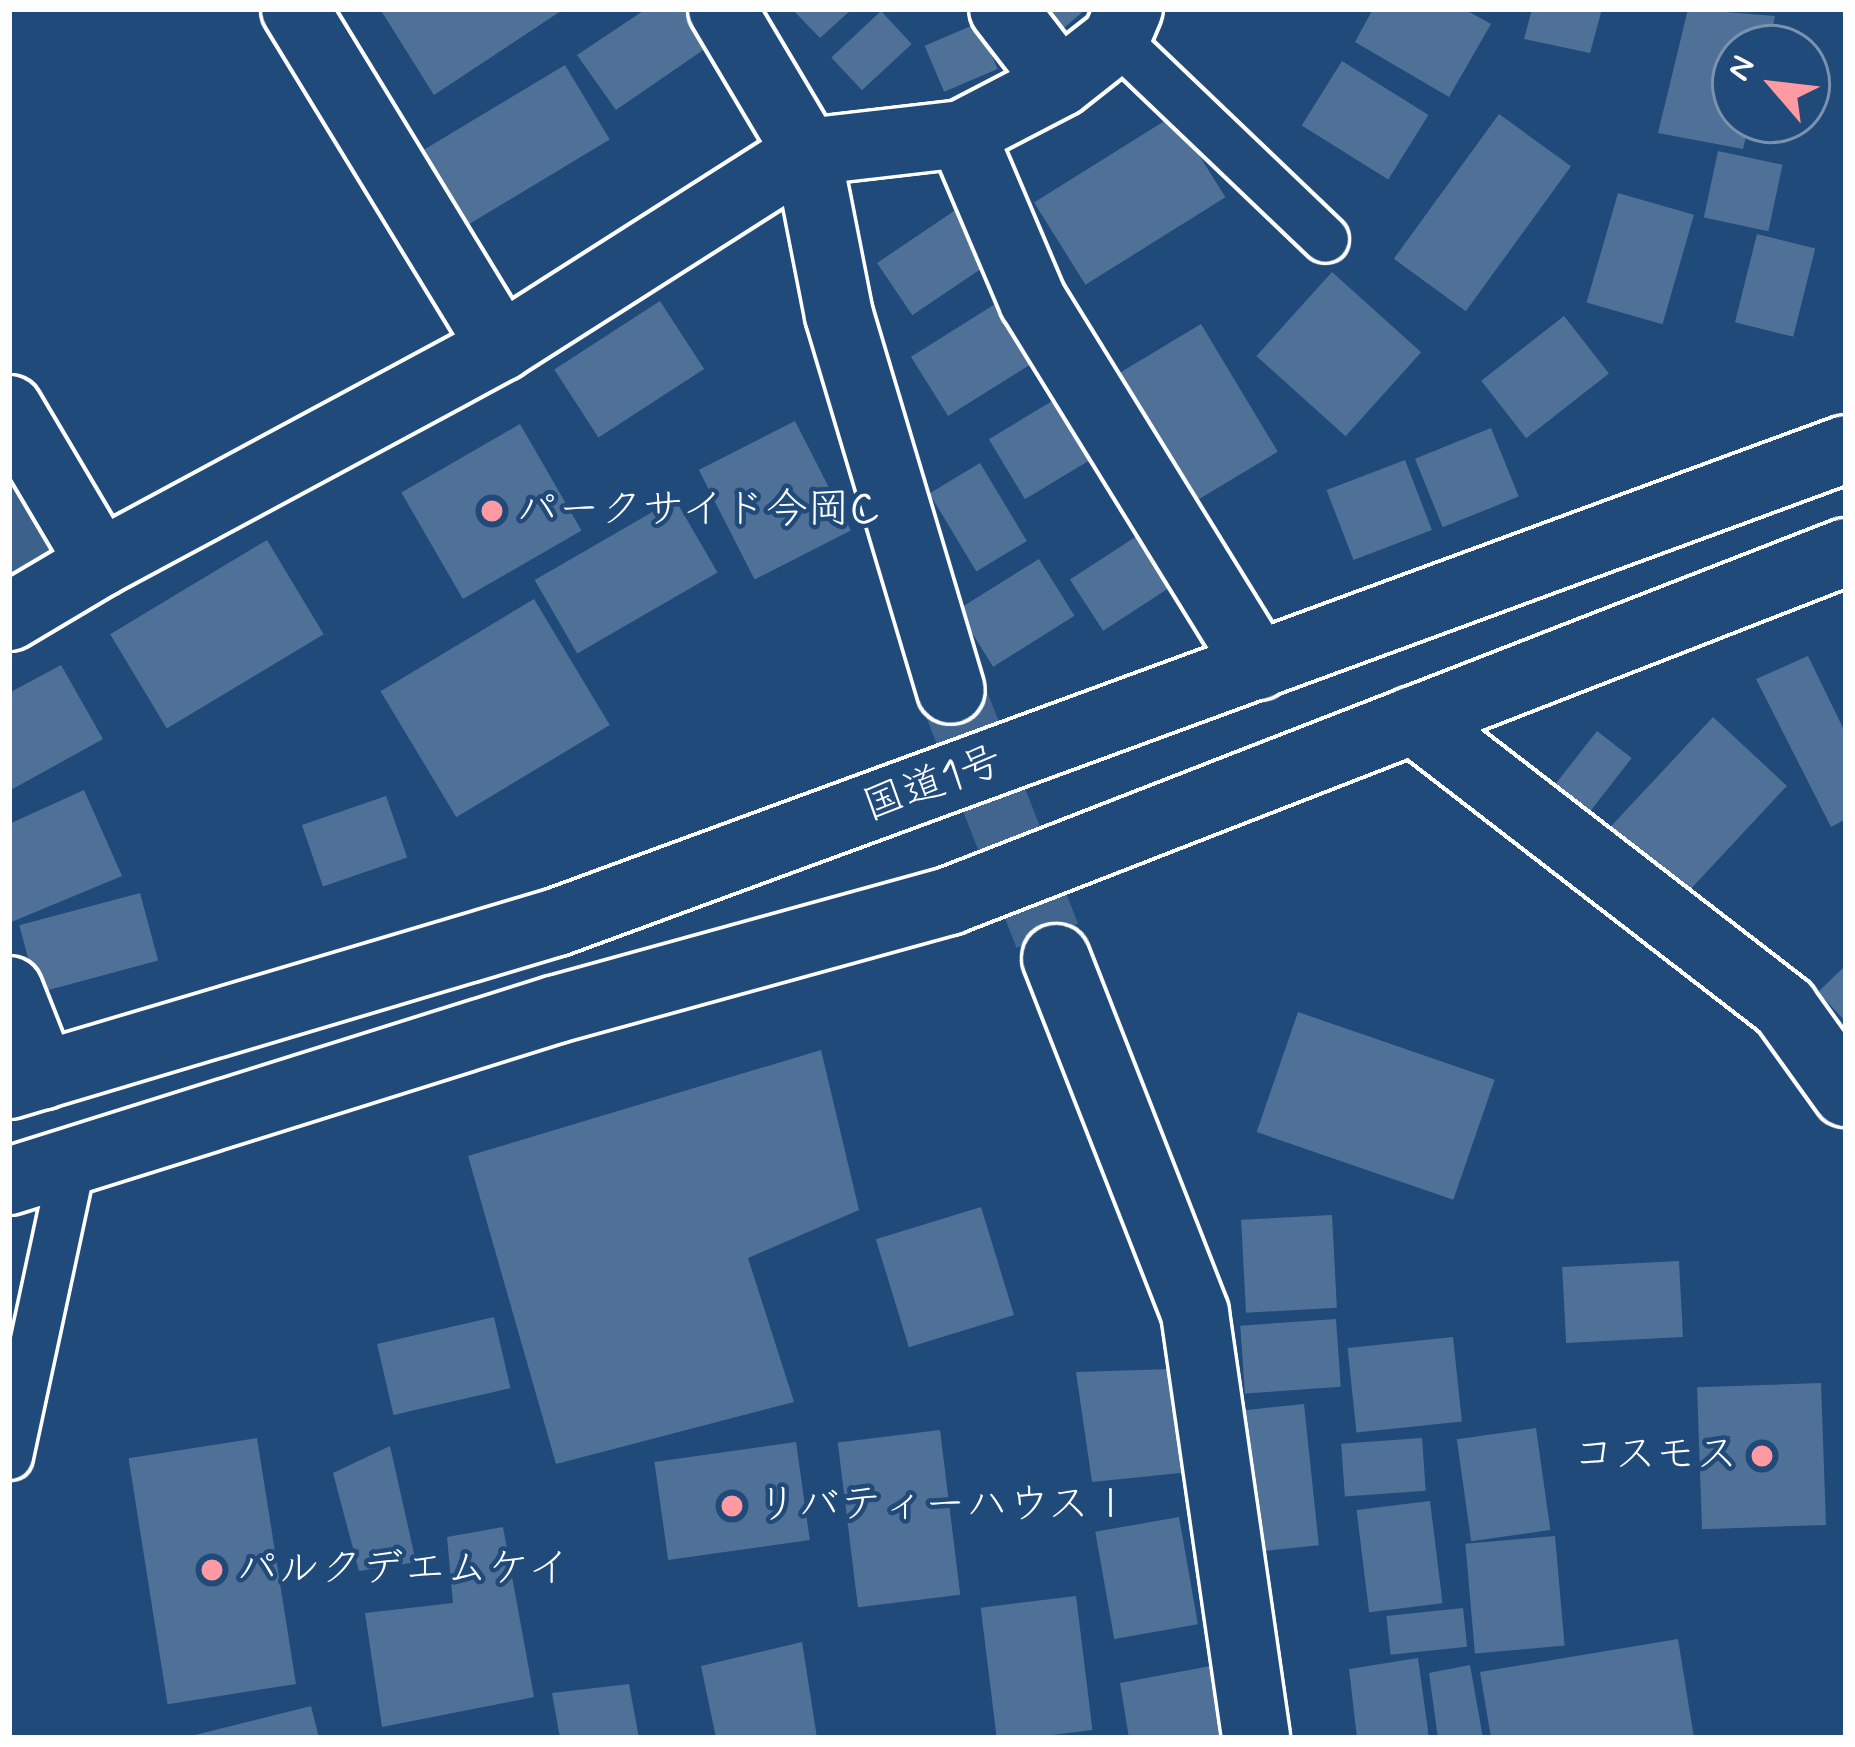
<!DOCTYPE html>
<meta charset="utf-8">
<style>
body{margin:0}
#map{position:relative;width:1855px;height:1747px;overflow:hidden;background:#1f4a7a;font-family:Mynerve,"Klee One",sans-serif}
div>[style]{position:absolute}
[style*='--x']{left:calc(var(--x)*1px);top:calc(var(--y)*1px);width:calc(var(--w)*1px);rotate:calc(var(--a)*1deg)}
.green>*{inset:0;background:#3c618b}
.building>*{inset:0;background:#507197;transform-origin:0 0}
.street-tunnel>*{height:66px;margin-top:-33px;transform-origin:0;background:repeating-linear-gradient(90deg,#41658e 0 66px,transparent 0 99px)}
.roads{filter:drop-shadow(3px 0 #fff) drop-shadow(-3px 0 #fff) drop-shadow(0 3px #fff) drop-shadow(0 -3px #fff)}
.lane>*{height:45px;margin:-22.5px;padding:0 22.5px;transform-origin:22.5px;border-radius:22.5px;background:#1f4a7a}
.street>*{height:66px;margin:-33px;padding:0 33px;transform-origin:33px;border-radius:33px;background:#1f4a7a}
.highway>*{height:66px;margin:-33px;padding:0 33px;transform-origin:33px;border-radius:33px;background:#1f4a7a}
.dots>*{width:33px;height:33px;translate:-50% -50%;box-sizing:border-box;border:6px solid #1f4a7a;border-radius:50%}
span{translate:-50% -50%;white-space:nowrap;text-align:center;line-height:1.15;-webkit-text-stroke:9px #1f4a7a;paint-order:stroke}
.poi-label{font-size:42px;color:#fff}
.left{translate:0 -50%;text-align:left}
.right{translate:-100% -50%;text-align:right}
.street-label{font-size:42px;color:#fff}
.frame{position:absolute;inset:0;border:12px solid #fff;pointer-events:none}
.north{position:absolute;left:1711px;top:24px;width:120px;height:120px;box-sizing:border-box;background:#1f4a7a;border:3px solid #7992af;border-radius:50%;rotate:298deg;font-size:33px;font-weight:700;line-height:48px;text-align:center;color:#fff}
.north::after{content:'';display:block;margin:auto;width:42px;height:54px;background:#ff9aa2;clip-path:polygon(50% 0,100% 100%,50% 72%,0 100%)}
</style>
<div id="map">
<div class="green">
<i style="clip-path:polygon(9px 453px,71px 554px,9px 590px)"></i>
</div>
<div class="building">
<i style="clip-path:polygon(380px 9px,564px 9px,434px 95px)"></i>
<i style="clip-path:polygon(646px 9px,686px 9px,709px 46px,616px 110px,577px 55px)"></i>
<i style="clip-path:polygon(792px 9px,852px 9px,820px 38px)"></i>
<i style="clip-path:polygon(1036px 9px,1086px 9px,1057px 34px)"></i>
<i style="clip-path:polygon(1373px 9px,1464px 9px,1491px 24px,1449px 97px,1355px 42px)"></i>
<i style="clip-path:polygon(1532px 9px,1602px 9px,1590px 53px,1524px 39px)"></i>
<i style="clip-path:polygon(1688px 9px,1775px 16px,1768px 48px,1735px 48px,1735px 120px,1750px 120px,1743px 149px,1658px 133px)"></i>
<i style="left:881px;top:11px;width:45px;height:68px;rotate:47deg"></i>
<i style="left:978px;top:23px;width:50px;height:58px;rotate:67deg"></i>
<i style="left:1342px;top:61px;width:102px;height:76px;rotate:32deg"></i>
<i style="left:565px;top:65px;width:87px;height:167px;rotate:59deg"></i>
<i style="left:1499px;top:114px;width:89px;height:179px;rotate:36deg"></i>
<i style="left:1174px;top:115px;width:97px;height:165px;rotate:58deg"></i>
<i style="left:1718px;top:151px;width:66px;height:68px;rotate:12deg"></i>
<i style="left:1618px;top:193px;width:79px;height:114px;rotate:16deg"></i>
<i style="left:960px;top:207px;width:63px;height:100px;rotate:56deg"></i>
<i style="left:1757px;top:234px;width:60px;height:91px;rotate:14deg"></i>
<i style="left:1332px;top:272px;width:120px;height:113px;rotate:42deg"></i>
<i style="left:660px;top:301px;width:81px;height:126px;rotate:57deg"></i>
<i style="left:1000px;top:301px;width:70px;height:105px;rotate:58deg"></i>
<i style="left:1564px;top:316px;width:73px;height:105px;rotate:52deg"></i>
<i style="left:1201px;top:324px;width:149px;height:99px;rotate:59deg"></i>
<i style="left:1054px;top:400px;width:70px;height:76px;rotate:59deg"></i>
<i style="left:795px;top:421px;width:123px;height:108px;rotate:63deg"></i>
<i style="left:520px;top:424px;width:123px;height:137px;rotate:60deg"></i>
<i style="left:1491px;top:428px;width:74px;height:82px;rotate:68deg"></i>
<i style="left:1405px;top:460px;width:75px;height:84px;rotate:69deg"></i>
<i style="left:980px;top:463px;width:91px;height:59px;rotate:59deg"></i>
<i style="left:675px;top:499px;width:85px;height:162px;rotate:60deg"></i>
<i style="left:1137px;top:536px;width:61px;height:80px;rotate:57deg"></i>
<i style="left:267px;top:540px;width:110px;height:183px;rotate:59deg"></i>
<i style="left:1039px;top:559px;width:67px;height:96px;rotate:58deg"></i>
<i style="left:534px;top:599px;width:147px;height:179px;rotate:59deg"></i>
<i style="clip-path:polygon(1808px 656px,1846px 734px,1846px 819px,1831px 827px,1756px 679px)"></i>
<i style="clip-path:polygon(61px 665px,103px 739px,9px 791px,9px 693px)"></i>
<i style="left:1713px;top:717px;width:101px;height:156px;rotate:43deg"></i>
<i style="left:1597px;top:731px;width:44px;height:69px;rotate:38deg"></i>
<i style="clip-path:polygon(84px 790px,122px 876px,9px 923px,9px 824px)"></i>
<i style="left:386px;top:796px;width:65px;height:89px;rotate:71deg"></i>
<i style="left:140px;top:893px;width:70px;height:125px;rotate:75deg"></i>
<i style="clip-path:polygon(1846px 965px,1846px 1022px,1818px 992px)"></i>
<i style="left:1298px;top:1012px;width:208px;height:127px;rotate:19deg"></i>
<i style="clip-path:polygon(821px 1050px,859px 1210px,748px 1258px,794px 1402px,556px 1464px,468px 1156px)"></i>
<i style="left:981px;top:1207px;width:113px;height:110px;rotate:73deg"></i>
<i style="left:1332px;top:1215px;width:93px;height:91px;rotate:87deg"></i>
<i style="left:1679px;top:1261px;width:76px;height:117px;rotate:87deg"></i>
<i style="left:494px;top:1317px;width:73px;height:120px;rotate:77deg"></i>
<i style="left:1336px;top:1319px;width:68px;height:96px;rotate:86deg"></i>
<i style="left:1453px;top:1337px;width:85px;height:106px;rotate:84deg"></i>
<i style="clip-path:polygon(1173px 1369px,1190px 1472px,1092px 1482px,1076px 1372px)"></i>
<i style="left:1821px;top:1383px;width:142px;height:124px;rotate:88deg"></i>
<i style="left:1304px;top:1404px;width:142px;height:64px;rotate:84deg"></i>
<i style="left:1536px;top:1428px;width:103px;height:80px;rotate:82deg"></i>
<i style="left:940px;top:1430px;width:166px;height:103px;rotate:83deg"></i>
<i style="left:257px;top:1438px;width:249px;height:130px;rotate:81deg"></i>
<i style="left:1422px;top:1438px;width:53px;height:81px;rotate:86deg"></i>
<i style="left:796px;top:1442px;width:99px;height:143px;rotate:82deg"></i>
<i style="clip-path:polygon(390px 1446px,416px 1562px,359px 1571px,333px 1473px)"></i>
<i style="left:1430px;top:1501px;width:103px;height:74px;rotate:83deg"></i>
<i style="left:1179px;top:1517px;width:109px;height:85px;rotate:80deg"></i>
<i style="clip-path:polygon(503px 1527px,534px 1697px,382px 1727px,365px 1613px,453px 1603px,447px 1537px)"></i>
<i style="left:1555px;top:1536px;width:110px;height:90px;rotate:85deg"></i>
<i style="left:1076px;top:1596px;width:135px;height:96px;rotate:83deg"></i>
<i style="left:1463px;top:1608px;width:39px;height:77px;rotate:84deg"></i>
<i style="clip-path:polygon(1678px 1639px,1694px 1738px,1491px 1738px,1480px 1672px)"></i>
<i style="clip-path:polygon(802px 1642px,817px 1738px,716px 1738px,701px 1666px)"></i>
<i style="clip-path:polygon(1418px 1658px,1429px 1738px,1357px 1738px,1349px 1669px)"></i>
<i style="clip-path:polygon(1237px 1661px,1250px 1738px,1129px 1738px,1120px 1683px)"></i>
<i style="clip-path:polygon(1470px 1665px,1483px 1738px,1438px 1738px,1429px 1673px)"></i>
<i style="clip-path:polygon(629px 1684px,639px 1738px,560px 1738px,552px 1693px)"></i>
<i style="clip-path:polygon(311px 1706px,319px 1738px,191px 1738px,191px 1736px)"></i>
</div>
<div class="street-tunnel">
<i style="--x:951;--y:690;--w:288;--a:68.6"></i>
</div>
<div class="roads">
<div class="lane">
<i style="--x:1116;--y:39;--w:289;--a:43.7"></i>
<i style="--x:9;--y:1456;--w:301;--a:-77.9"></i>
</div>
<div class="street">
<i style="--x:295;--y:9;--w:396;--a:58.6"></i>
<i style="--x:501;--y:347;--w:363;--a:-32.5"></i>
<i style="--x:807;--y:152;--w:166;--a:78.9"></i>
<i style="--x:839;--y:315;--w:391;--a:73.4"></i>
<i style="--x:722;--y:9;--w:166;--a:59.3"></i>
<i style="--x:807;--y:152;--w:156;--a:-6.6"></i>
<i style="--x:962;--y:134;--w:110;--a:-27.5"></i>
<i style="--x:1060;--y:83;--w:71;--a:-38.2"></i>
<i style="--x:1116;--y:39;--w:33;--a:-67"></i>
<i style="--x:1003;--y:9;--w:93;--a:52.4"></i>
<i style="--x:962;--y:134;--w:181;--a:67"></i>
<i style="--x:1033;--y:301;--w:429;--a:58.3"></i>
<i style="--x:9;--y:409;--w:179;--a:59.4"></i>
<i style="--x:100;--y:563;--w:455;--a:-28.3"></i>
<i style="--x:9;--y:617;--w:106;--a:-30.7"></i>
<i style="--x:1413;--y:720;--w:470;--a:37.7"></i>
<i style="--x:1785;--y:1008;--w:105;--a:54.3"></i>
<i style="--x:1056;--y:958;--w:381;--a:68.6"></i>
<i style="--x:1195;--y:1313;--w:429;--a:81.8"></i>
<i style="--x:9;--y:990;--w:92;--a:68.4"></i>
</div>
<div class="highway">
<i style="--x:9;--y:1085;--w:572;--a:-16.56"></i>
<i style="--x:557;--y:922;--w:1373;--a:-20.15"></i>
<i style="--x:9;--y:1181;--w:574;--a:-17.43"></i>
<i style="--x:557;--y:1009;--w:407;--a:-15.4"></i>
<i style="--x:949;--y:901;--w:963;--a:-21.26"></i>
</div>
</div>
<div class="dots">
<i style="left:492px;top:511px;background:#ff9aa2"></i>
<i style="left:1762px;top:1456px;background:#ff9aa2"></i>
<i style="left:732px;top:1506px;background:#ff9aa2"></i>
<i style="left:212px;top:1570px;background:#ff9aa2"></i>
</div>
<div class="poi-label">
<span class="left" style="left:516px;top:511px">パークサイド今岡C</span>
<span class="right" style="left:1738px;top:1456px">コスモス</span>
<span class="left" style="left:756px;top:1506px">リバティーハウスⅠ</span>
<span class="left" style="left:236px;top:1570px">パルクデエムケイ</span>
</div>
<div class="street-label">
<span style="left:933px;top:785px;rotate:-20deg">国道1号</span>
</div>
<div class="frame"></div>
<div class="north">N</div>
</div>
